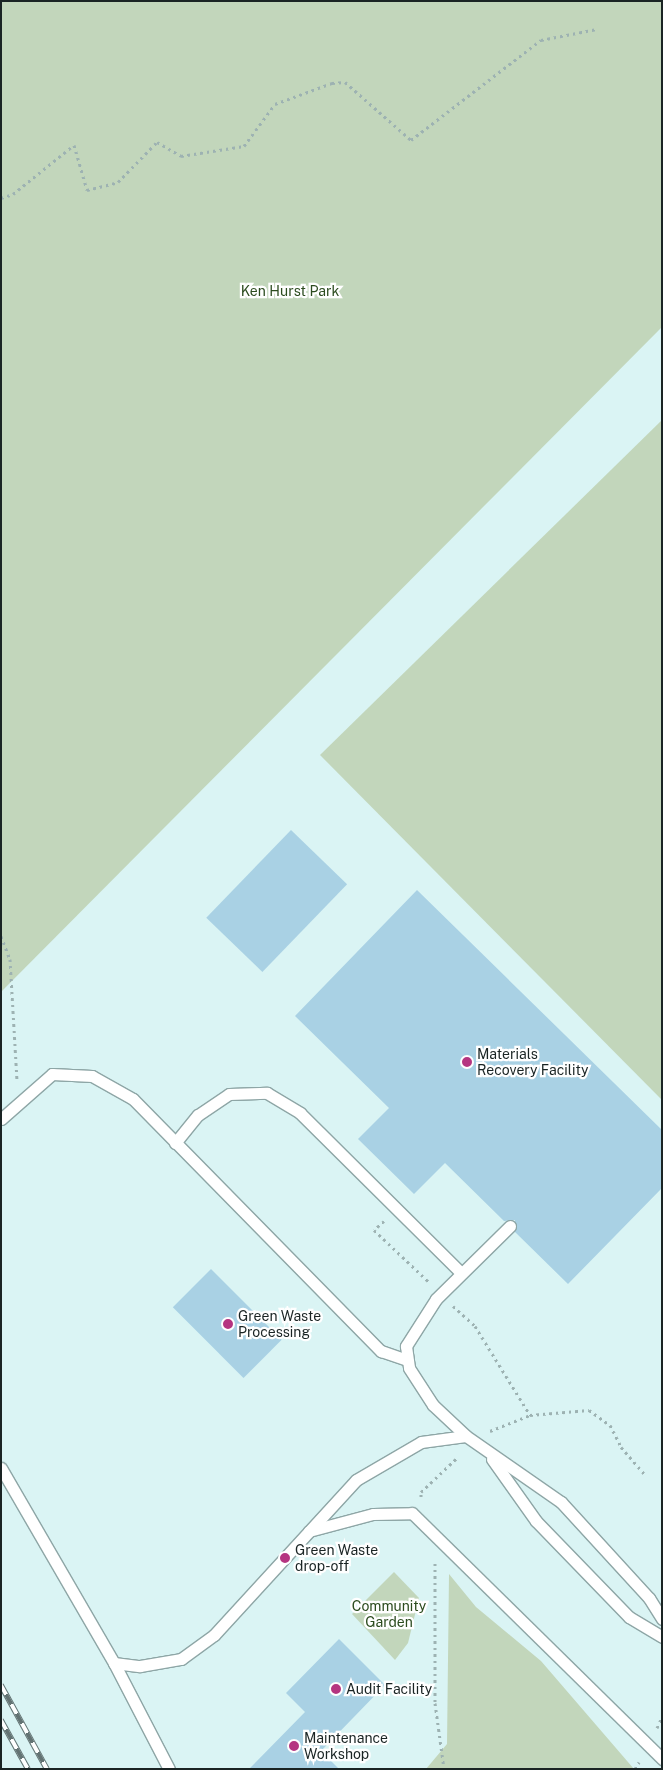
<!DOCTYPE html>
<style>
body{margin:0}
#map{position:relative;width:663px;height:1770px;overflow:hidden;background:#daf4f4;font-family:"Public Sans",sans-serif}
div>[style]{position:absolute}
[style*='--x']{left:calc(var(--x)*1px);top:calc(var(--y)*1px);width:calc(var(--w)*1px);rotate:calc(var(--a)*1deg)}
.green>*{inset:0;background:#c2d6bb}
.building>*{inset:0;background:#a9d1e4;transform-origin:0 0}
.path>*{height:3px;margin-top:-1.5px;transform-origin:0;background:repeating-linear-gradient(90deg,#9db2b2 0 2.5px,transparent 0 6.5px)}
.roads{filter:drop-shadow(1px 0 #8ea6a6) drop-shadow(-1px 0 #8ea6a6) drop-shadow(0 1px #8ea6a6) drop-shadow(0 -1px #8ea6a6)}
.service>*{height:11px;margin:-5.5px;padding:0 5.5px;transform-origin:5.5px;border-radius:5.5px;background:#fff}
.rail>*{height:5.5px;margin-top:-2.75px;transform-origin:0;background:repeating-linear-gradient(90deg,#fff 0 11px,#637373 0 22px);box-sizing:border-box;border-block:1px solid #637373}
.dots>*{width:14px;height:14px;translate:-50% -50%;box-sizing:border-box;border:2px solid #fff;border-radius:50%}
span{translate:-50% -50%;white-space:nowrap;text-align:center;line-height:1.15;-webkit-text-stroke:4.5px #fff;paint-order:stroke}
.park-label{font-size:14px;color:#2c4c1f}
.poi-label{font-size:14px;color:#1a2424}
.left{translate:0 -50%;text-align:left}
.frame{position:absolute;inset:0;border:2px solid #1a2424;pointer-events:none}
</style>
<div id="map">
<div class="green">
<i style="clip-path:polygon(1px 1px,662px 1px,662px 327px,1px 992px)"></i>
<i style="clip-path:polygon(662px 420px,662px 1100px,320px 755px)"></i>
<i style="clip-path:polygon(394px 1572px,419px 1598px,408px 1643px,395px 1660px,352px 1614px)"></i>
<i style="clip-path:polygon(449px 1574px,476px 1607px,541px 1661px,634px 1769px,426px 1769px,447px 1744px)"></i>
</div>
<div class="building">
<i style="left:291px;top:830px;width:78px;height:122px;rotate:44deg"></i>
<i style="clip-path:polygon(417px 890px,662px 1130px,662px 1188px,568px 1284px,515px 1232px,515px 1220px,504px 1221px,445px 1163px,414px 1194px,358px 1139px,389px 1108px,295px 1016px)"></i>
<i style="left:211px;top:1269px;width:100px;height:54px;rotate:45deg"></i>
<i style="clip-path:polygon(339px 1639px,385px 1685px,321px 1751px,339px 1769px,249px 1769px,305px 1712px,286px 1693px)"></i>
</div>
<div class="path">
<i style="--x:1;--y:198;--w:13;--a:-18"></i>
<i style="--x:13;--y:194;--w:78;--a:-38.8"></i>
<i style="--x:74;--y:145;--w:47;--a:73.9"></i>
<i style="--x:87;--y:190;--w:32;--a:-14"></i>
<i style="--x:118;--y:182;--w:56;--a:-45.7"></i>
<i style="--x:157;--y:142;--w:28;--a:30"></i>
<i style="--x:181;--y:156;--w:64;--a:-9"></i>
<i style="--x:244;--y:146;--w:52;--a:-53.6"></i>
<i style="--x:275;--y:104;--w:61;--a:-20.2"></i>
<i style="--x:332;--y:83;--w:13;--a:-4"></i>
<i style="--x:345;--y:82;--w:88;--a:41.3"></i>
<i style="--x:411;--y:140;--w:164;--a:-37.6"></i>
<i style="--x:541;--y:40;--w:57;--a:-11.1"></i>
<i style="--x:1;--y:936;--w:25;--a:69"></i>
<i style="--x:10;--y:959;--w:122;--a:86.7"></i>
<i style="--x:384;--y:1221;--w:13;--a:138"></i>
<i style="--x:374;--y:1230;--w:76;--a:43.4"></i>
<i style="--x:453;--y:1306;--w:30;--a:42"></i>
<i style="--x:475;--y:1326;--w:105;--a:58.3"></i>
<i style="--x:490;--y:1431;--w:43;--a:-21.8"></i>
<i style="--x:530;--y:1415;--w:59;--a:-4.8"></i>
<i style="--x:589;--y:1410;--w:26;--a:36"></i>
<i style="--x:610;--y:1425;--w:25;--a:63"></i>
<i style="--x:621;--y:1447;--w:38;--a:49"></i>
<i style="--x:421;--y:1497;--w:5;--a:-90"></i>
<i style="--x:421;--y:1492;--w:51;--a:-43.4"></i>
<i style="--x:435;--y:1563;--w:140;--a:90"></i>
<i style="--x:435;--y:1703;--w:67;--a:82.2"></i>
<i style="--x:657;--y:1728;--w:12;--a:-66"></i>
<i style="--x:635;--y:1769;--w:8;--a:-60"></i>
</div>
<div class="roads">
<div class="service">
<i style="--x:1;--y:1119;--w:68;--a:-41.4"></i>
<i style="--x:52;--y:1074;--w:40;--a:2.9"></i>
<i style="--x:92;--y:1076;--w:47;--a:29.3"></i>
<i style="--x:133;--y:1099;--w:354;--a:45.5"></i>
<i style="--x:381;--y:1351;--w:28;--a:19"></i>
<i style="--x:175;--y:1143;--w:36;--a:-51"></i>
<i style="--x:198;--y:1115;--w:37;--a:-34"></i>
<i style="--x:229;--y:1094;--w:38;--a:-2"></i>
<i style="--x:267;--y:1093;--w:39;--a:31"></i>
<i style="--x:300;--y:1113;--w:227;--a:44.8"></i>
<i style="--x:510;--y:1226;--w:104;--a:135.4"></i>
<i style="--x:436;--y:1299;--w:56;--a:122.6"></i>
<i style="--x:406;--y:1346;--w:22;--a:82"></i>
<i style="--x:409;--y:1368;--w:44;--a:57"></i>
<i style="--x:433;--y:1405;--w:45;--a:43.2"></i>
<i style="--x:466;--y:1436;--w:116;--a:34.8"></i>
<i style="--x:561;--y:1502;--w:130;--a:47.5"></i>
<i style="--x:649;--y:1598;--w:25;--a:58"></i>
<i style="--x:492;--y:1459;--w:76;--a:54.6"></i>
<i style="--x:536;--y:1521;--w:134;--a:45.9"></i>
<i style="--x:629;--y:1617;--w:39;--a:31"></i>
<i style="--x:1;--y:1468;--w:225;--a:59.9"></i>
<i style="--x:114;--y:1663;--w:119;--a:62.6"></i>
<i style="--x:309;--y:1531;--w:66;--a:-14.9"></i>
<i style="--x:373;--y:1514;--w:39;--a:-1"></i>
<i style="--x:412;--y:1513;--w:351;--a:44.5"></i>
<i style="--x:114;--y:1663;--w:26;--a:7"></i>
<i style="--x:140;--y:1666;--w:42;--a:-9.7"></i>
<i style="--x:181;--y:1659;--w:41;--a:-36"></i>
<i style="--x:214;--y:1635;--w:210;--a:-47.5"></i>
<i style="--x:356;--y:1480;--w:75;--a:-30.3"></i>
<i style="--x:421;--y:1442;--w:45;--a:-7.6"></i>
</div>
</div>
<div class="rail">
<i style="--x:1;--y:1685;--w:96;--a:61.3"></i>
<i style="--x:1;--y:1720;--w:56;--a:61.1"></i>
</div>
<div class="dots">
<i style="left:467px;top:1062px;background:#b53581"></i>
<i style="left:228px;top:1324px;background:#b53581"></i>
<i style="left:285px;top:1558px;background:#b53581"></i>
<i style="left:336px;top:1689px;background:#b53581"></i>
<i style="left:294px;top:1746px;background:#b53581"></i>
</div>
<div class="park-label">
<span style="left:290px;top:291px">Ken Hurst Park</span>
<span style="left:389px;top:1614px">Community<br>Garden</span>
</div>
<div class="poi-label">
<span class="left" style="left:477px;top:1062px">Materials<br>Recovery Facility</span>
<span class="left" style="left:238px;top:1324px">Green Waste<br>Processing</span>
<span class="left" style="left:295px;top:1558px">Green Waste<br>drop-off</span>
<span class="left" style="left:346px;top:1689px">Audit Facility</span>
<span class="left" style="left:304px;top:1746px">Maintenance<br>Workshop</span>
</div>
<div class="frame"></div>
</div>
